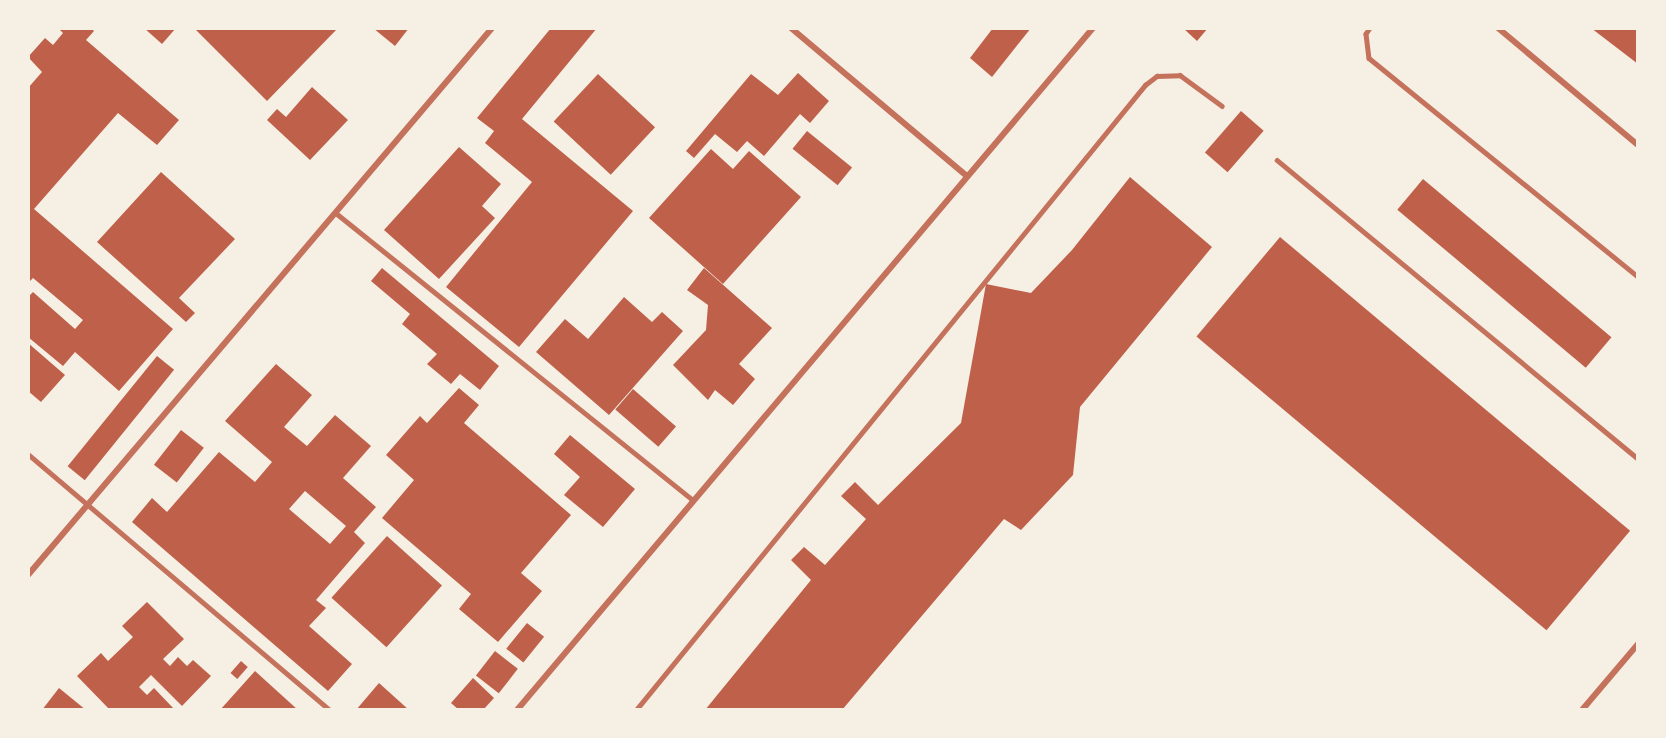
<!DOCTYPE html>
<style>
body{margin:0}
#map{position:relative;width:1666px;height:738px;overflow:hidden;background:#f6efe4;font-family:Jost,sans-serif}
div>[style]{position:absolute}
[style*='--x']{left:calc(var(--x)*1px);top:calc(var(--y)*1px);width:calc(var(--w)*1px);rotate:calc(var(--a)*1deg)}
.building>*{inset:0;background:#bf614a;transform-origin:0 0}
.service>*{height:4.5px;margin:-2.25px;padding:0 2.25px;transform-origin:2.25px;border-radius:2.25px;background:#c5725c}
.minor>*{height:6px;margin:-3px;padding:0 3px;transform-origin:3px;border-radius:3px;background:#c5725c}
span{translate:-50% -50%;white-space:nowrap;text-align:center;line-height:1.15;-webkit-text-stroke:4.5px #f6efe4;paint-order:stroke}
.frame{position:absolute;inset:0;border:30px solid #f6efe4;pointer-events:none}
</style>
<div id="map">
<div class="building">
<i style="clip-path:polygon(58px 28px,91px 28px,94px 31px,86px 40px,179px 120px,157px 145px,118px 113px,34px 209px,173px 329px,119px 391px,75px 352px,63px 366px,28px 337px,28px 297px,33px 292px,75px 329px,83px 320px,33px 278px,28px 283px,28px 88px,42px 72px,28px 57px,45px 38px,53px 45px,63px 33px)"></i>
<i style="clip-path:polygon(144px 28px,176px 28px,162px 44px)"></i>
<i style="clip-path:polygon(194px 28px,338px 28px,267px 101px)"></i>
<i style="clip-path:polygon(373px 28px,409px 28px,395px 46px)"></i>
<i style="clip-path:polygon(551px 28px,597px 28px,522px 119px,633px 211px,519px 347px,446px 287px,532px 182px,485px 143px,494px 131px,477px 118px)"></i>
<i style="clip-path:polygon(993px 28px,1031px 28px,992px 77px,970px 58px)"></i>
<i style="clip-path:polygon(1183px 28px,1208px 28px,1197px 41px)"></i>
<i style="clip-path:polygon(1591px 28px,1638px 28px,1638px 64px)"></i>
<i style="clip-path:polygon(798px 73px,829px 101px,810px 123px,800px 114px,764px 156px,747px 141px,737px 152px,715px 134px,694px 158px,686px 151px,751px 74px,778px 95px)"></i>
<i style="left:598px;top:74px;width:78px;height:65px;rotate:43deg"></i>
<i style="clip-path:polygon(312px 87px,348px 120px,310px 160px,267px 120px,277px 109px,286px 117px)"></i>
<i style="left:1241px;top:111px;width:30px;height:55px;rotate:41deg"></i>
<i style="left:807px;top:131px;width:58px;height:23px;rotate:39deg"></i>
<i style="clip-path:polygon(459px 147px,501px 184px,482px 206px,495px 218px,439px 279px,384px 230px)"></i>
<i style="clip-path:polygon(711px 149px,733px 169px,749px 151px,801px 197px,723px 284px,649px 218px)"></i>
<i style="clip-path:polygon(161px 172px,235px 239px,179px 298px,195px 313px,186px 322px,97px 242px)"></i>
<i style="clip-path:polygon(1130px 177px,1212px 247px,1080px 407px,1073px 475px,1021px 530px,1004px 519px,842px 710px,705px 710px,811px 580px,791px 560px,804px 547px,825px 565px,866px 519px,841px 496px,855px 482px,878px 505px,961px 423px,986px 284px,1031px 293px,1072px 250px)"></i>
<i style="left:1423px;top:179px;width:246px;height:40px;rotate:40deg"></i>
<i style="left:1280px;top:237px;width:457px;height:130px;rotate:40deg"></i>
<i style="clip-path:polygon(382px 268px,499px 366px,480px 390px,460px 374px,451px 384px,427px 364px,437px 354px,402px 324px,410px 314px,371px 281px)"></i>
<i style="clip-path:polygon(704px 268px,772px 328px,739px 364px,755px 379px,733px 405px,715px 390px,708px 400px,673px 365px,706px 330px,708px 305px,687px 290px)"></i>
<i style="clip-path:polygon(624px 297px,652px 322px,662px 312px,683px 331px,609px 415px,536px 352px,565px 319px,588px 339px)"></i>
<i style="clip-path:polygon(28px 343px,65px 375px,41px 402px,28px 391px)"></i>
<i style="left:157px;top:356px;width:22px;height:142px;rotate:39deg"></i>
<i style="clip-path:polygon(evenodd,276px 364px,312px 395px,284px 427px,307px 446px,335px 415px,371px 446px,343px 478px,376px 507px,354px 532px,365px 543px,316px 600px,326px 608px,309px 626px,352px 664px,328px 691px,132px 522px,152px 498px,167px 512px,219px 452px,255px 482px,272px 462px,225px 421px,276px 364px,305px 491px,346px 526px,330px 544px,289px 509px,305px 491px)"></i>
<i style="clip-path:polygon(459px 388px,479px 405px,464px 423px,571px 515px,521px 573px,542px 591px,498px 642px,459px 609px,471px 594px,382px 518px,414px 480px,386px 455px,420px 416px,427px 423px)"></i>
<i style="left:633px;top:389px;width:57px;height:27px;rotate:41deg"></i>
<i style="left:181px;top:430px;width:29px;height:44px;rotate:38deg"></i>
<i style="clip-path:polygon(570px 435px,635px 489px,603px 527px,564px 495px,580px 477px,554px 454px)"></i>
<i style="left:387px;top:536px;width:74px;height:83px;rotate:42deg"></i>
<i style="clip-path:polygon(147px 602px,184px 639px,163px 659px,170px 666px,178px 657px,187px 666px,193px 660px,211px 676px,182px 706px,151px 675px,139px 687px,147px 695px,154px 688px,175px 710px,110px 710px,77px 676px,101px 653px,108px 661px,133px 637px,122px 626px)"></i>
<i style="left:527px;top:623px;width:22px;height:33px;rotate:39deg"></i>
<i style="left:495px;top:651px;width:29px;height:31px;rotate:38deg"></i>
<i style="left:241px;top:661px;width:9px;height:16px;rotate:41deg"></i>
<i style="clip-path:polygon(255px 671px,298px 710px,220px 710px)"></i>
<i style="clip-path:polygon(473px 678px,494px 698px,483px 710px,459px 710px,451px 703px)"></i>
<i style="clip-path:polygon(379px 683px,409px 710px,356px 710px)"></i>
<i style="clip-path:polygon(59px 688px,86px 710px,42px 710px)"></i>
</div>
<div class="service">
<i style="--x:1370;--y:28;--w:7;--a:124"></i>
<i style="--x:1366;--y:34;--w:24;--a:83"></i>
<i style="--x:1369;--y:58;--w:347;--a:39.1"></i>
<i style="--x:1277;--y:160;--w:469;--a:39.6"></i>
<i style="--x:336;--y:213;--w:457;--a:38.8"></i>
<i style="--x:28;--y:454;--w:396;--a:40.3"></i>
<i style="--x:636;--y:710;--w:806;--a:-50.84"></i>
<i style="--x:1145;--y:85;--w:15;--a:-37"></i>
<i style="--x:1157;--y:76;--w:23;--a:-2"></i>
<i style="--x:1180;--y:75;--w:52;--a:36.4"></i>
</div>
<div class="minor">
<i style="--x:791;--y:28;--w:230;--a:40.1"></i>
<i style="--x:1498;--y:28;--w:182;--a:39.9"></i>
<i style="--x:28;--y:575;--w:717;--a:-49.69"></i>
<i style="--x:517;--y:710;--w:893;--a:-49.82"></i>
<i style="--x:1582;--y:710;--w:87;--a:-49.7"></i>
</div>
<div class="frame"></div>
</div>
